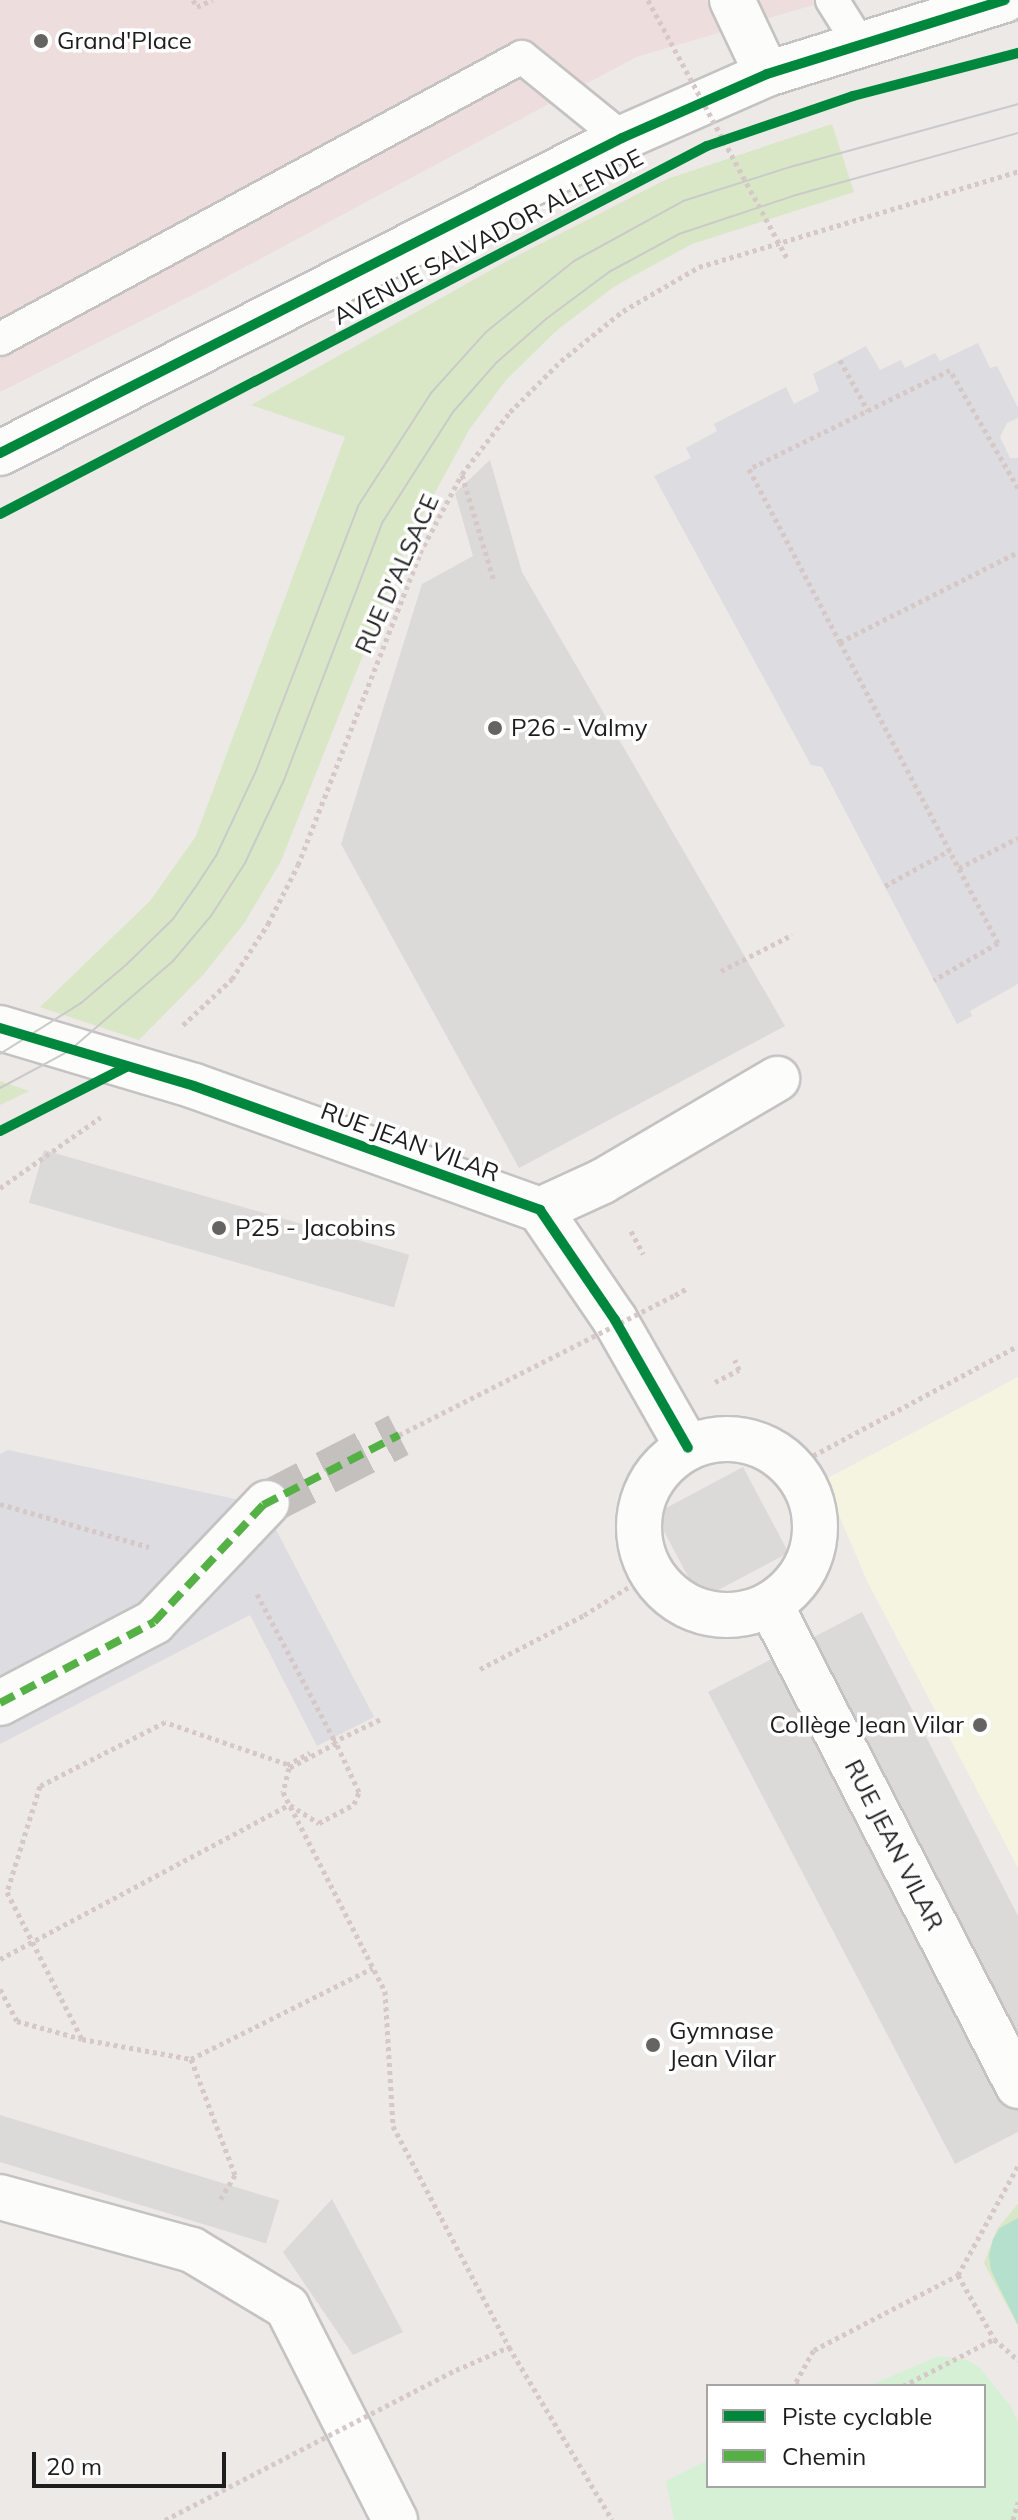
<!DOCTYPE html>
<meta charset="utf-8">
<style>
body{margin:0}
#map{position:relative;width:1018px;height:2520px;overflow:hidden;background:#ece9e6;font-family:Mulish,sans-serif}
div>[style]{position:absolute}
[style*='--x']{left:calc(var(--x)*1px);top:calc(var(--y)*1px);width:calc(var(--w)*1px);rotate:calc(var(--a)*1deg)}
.commercial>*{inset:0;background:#eddddc}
.education>*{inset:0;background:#f5f4e1}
.grass>*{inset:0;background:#d9e7c6}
.park>*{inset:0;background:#d5f0d4}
.pitch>*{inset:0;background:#b4e0cd}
.parking>*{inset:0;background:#dcdad9;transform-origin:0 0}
.plaza>*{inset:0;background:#dddce0}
.pedestrian-tunnel>*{height:44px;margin-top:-22px;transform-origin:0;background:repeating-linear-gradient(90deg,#c3c0be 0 44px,transparent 0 66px)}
.path>*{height:5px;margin-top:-2.5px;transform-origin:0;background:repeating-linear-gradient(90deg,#d5c8c6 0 4px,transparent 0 8px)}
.roads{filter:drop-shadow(2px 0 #c4c3c2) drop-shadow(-2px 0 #c4c3c2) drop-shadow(0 2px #c4c3c2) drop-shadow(0 -2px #c4c3c2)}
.service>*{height:32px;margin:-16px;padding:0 16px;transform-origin:16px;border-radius:16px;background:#fcfcfb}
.pedestrian>*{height:44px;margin:-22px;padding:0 22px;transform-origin:22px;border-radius:22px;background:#fcfcfb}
.minor>*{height:44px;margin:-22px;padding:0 22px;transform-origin:22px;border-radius:22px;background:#fcfcfb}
.minor>.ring{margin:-22px;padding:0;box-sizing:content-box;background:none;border:44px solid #fcfcfb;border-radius:50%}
.tertiary>*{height:44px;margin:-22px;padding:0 22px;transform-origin:22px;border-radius:22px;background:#fcfcfb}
.tram>*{height:2px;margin:-1px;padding:0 1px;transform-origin:1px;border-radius:1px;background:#cacac9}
.path-bridge>*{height:5px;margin-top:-2.5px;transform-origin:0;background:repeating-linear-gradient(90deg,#d5c8c6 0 4px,transparent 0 8px)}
.quiet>*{height:8px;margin-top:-4px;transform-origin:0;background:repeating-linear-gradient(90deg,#55b145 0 16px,transparent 0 24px)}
.cycleway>*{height:10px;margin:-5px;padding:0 5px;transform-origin:5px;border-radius:5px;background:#00873e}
.dots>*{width:22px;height:22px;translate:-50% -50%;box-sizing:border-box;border:4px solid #fff;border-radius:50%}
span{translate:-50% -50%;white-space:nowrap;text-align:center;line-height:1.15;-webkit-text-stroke:7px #fff;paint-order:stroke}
.poi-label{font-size:24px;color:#1d1d1d}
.left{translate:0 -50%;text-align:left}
.right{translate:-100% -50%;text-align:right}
.street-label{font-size:24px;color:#1d1d1d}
.legend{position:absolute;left:706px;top:2384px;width:280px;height:104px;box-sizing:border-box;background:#fff;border:2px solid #a5a5a5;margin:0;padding:10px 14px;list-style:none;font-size:24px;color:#1d1d1d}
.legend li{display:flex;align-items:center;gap:16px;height:40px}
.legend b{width:40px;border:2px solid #a5a5a5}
.scale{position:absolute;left:32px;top:2452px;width:194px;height:36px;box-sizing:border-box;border:4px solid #1d1d1d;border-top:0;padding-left:10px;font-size:24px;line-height:28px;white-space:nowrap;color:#1d1d1d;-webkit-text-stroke:6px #fff;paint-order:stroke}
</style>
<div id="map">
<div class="commercial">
<i style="clip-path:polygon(0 0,830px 0,636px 57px,204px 289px,0 392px)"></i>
</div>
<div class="education">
<i style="clip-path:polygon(1018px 1377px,1018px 1868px,867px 1581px,824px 1480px)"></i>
</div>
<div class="grass">
<i style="clip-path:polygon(832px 124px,854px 192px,692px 244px,615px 286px,556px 331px,506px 380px,469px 430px,408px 542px,281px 861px,245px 922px,203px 975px,139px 1040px,40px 1007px,150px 901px,196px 836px,345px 437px,251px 405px,507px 261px,667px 179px)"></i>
<i style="clip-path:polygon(0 1081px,29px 1091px,0 1105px)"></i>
<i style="clip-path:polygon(1018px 2204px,1018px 2326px,984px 2263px,997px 2229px)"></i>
</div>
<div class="park">
<i style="clip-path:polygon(939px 2356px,967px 2360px,980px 2368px,1011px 2407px,1018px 2423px,1018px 2520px,674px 2520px,666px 2481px,708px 2460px,708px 2486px,984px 2486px,984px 2386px,869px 2386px)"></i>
</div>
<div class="pitch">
<i style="clip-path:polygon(1018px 2218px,1018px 2325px,991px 2270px,989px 2256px,993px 2239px,1000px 2228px)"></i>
</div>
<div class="parking">
<i style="clip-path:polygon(490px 460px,522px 572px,785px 1026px,519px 1168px,341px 844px,422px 584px,473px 556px,455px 493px)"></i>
<i style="left:44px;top:1150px;width:380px;height:55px;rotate:16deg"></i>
<i style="left:743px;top:1467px;width:97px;height:100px;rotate:62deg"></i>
<i style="clip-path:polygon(862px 1612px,1018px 1916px,1018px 2132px,955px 2164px,708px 1692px)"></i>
<i style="left:0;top:2115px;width:292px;height:45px;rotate:17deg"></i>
<i style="clip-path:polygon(332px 2199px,403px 2332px,353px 2355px,283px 2252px)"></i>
</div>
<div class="plaza">
<i style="clip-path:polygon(978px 343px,990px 368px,997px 366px,1018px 408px,1018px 418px,1007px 423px,1000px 437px,1010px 458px,1018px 458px,1018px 984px,970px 1011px,972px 1016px,957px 1024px,822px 767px,811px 765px,654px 476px,691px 458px,686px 448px,717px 431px,714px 424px,786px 387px,794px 404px,819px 391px,813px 374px,866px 346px,880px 370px,901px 360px,905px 368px,935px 353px,940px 361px)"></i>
<i style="clip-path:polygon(8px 1450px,263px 1505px,374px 1717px,317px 1746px,250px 1615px,0 1744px,0 1454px)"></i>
</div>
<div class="pedestrian-tunnel">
<i style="--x:267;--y:1503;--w:148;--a:-27.3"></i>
</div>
<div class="path">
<i style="--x:193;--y:0;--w:8;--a:60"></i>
<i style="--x:197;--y:7;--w:17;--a:-25"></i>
<i style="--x:840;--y:360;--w:58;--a:61.2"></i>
<i style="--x:462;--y:475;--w:111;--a:73.2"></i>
<i style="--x:1018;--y:488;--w:136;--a:-120"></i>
<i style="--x:950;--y:370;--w:224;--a:153.8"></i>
<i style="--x:749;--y:469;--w:195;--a:62.3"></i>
<i style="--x:840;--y:642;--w:199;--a:-26.8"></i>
<i style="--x:840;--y:642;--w:340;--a:62.3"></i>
<i style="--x:998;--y:943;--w:74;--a:150"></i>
<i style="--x:959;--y:868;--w:66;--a:-27"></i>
<i style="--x:885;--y:886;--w:74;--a:-29"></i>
<i style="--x:721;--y:971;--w:80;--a:-26.9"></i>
<i style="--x:183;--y:1025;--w:67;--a:-43.2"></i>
<i style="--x:232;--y:979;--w:66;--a:-56.8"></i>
<i style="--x:268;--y:924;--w:66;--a:-63"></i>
<i style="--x:298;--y:865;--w:335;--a:-68.6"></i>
<i style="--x:420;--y:553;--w:89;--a:-62"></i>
<i style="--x:462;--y:474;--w:78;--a:-52.3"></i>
<i style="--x:510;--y:412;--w:72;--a:-45"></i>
<i style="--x:561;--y:361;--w:80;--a:-38.9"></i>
<i style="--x:623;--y:311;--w:88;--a:-30.1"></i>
<i style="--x:699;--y:267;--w:333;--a:-16.7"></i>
<i style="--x:0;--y:1188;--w:123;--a:-35.1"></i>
<i style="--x:631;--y:1231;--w:26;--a:62"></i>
<i style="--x:675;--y:1295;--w:13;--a:-29"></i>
<i style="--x:715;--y:1382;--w:27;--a:-27"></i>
<i style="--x:739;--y:1370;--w:11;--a:-112"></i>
<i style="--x:792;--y:1467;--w:256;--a:-28.2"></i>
<i style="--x:0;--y:1504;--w:155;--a:16.1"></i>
<i style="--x:257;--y:1594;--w:169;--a:62.1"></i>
<i style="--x:336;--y:1743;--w:53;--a:152"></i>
<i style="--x:289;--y:1768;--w:25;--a:104"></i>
<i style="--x:283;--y:1792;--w:224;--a:62.9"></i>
<i style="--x:385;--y:1991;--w:135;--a:86.6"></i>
<i style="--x:393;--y:2126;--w:250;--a:62.3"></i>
<i style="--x:509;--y:2347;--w:201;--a:59.2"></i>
<i style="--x:480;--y:1669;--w:117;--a:-27.4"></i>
<i style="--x:584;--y:1615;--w:79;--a:-32.1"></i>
<i style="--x:333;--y:1742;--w:55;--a:-25.6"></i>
<i style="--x:287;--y:1764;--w:129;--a:-161"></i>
<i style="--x:165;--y:1722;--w:140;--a:152.9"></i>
<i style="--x:40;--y:1786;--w:111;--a:107.3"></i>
<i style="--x:7;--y:1892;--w:165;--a:63"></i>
<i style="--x:82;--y:2039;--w:111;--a:10.4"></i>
<i style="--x:191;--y:2059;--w:203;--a:-26.6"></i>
<i style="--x:287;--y:1765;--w:26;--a:-28"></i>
<i style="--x:290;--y:1805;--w:34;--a:32"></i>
<i style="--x:319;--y:1823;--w:40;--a:-28"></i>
<i style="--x:354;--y:1804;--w:13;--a:-67"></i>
<i style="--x:359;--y:1792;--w:54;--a:-115.1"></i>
<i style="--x:0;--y:1959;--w:327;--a:-28.1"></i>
<i style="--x:0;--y:1989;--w:36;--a:62"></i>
<i style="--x:17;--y:2021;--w:67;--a:15.5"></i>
<i style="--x:191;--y:2059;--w:124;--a:69.2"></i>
<i style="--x:235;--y:2175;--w:31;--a:121"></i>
<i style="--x:958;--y:2275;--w:73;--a:60.6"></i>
<i style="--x:456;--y:2370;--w:58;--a:-23.5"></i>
<i style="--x:798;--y:2386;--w:4;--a:-117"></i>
<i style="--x:796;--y:2382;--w:37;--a:-61"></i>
<i style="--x:814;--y:2350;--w:162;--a:-27.5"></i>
<i style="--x:958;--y:2275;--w:124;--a:-61.2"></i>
<i style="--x:903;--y:2386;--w:102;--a:-27.3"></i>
<i style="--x:994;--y:2339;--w:32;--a:41"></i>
<i style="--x:1013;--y:2520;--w:19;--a:-74"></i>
</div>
<div class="roads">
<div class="service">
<i style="--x:832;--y:0;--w:51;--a:57.9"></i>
<i style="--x:0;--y:339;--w:593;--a:-28.38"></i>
<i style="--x:522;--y:57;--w:129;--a:39"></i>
</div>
<div class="pedestrian">
<i style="--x:0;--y:1703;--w:174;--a:-27.7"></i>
<i style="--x:154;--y:1622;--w:164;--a:-46.5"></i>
</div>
<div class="minor">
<i style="--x:732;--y:0;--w:82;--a:64.7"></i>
<i style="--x:0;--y:1028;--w:202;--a:16.6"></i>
<i style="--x:194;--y:1086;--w:368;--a:19.7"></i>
<i style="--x:540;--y:1210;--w:133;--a:55.7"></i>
<i style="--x:615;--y:1320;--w:147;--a:60.3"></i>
<i style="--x:540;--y:1210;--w:69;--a:-24.7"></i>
<i style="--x:603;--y:1181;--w:202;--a:-30.4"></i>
<i class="ring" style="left:639px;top:1439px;width:132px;height:132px"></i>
<i style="--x:770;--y:1604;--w:542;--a:62.77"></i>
<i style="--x:0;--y:2197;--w:199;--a:15.4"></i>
<i style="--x:192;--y:2250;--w:111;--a:31"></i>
<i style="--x:287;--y:2307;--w:239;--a:63.1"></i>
</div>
<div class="tertiary">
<i style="--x:0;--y:453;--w:697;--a:-26.86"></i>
<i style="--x:622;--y:138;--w:158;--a:-23.8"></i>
<i style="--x:767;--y:74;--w:249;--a:-17.3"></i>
</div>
</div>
<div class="tram">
<i style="--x:0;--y:1054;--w:96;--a:-32.2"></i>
<i style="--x:81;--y:1003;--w:60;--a:-40.3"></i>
<i style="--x:127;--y:964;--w:64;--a:-44.4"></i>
<i style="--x:173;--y:919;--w:38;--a:-55"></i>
<i style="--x:195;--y:888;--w:38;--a:-57"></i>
<i style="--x:216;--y:856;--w:94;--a:-64.8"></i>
<i style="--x:256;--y:771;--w:284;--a:-68.9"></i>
<i style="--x:358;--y:506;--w:135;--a:-57.1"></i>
<i style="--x:431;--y:393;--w:82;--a:-48"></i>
<i style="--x:486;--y:332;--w:113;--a:-38.9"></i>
<i style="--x:574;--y:261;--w:124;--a:-28.8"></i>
<i style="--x:683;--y:201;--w:112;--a:-17.6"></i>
<i style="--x:790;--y:167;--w:237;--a:-15.4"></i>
<i style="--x:0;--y:1088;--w:78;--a:-28.2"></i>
<i style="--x:69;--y:1051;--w:138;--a:-40.9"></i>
<i style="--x:173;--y:961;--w:59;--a:-49.8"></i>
<i style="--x:211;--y:916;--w:63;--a:-57.3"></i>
<i style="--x:245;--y:863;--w:92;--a:-64.8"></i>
<i style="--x:284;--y:780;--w:275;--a:-69.1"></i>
<i style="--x:382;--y:523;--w:132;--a:-57.4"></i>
<i style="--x:453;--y:412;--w:65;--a:-48.7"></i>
<i style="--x:496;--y:363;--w:67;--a:-41.3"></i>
<i style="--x:546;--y:319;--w:79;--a:-36.7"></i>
<i style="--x:609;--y:272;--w:80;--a:-28.5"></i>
<i style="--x:679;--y:234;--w:123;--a:-18.4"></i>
<i style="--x:796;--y:195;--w:230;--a:-15.6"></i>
</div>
<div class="path-bridge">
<i style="--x:648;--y:0;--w:293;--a:61.7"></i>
<i style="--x:399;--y:1435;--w:309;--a:-26.9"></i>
<i style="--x:165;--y:2520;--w:327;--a:-27.3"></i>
</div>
<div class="quiet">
<i style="--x:0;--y:1703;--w:174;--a:-27.7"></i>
<i style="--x:154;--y:1622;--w:160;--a:-47"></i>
<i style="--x:263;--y:1505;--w:153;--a:-27.2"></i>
</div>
<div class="cycleway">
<i style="--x:0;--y:453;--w:697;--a:-26.86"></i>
<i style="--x:622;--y:138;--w:158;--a:-23.8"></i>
<i style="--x:767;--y:74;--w:249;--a:-17.3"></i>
<i style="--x:0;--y:514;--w:797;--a:-27.5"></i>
<i style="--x:707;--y:146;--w:154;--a:-18.9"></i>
<i style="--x:853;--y:96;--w:171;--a:-14.6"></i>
<i style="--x:0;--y:1028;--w:202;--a:16.6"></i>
<i style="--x:194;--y:1086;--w:368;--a:19.7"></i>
<i style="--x:540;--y:1210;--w:133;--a:55.7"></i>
<i style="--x:615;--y:1320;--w:147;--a:60.3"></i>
<i style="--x:0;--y:1131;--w:141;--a:-26.9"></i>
</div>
<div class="dots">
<i style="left:41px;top:41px;background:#656463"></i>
<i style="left:495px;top:728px;background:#656463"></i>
<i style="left:219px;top:1228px;background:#656463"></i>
<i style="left:980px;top:1725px;background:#656463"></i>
<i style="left:653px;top:2045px;background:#656463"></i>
</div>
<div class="poi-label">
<span class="left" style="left:57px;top:41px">Grand'Place</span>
<span class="left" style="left:511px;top:728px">P26 - Valmy</span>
<span class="left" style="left:235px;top:1228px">P25 - Jacobins</span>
<span class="right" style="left:964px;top:1725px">Collège Jean Vilar</span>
<span class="left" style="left:669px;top:2045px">Gymnase<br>Jean Vilar</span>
</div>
<div class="street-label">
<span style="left:488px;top:237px;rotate:-28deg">AVENUE SALVADOR ALLENDE</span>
<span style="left:397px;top:574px;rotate:-66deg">RUE D'ALSACE</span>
<span style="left:410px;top:1142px;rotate:20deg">RUE JEAN VILAR</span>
<span style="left:894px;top:1845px;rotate:63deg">RUE JEAN VILAR</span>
</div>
<ul class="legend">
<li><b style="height:10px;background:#00873e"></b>Piste cyclable</li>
<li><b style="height:10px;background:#55b145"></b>Chemin</li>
</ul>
<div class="scale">20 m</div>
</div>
